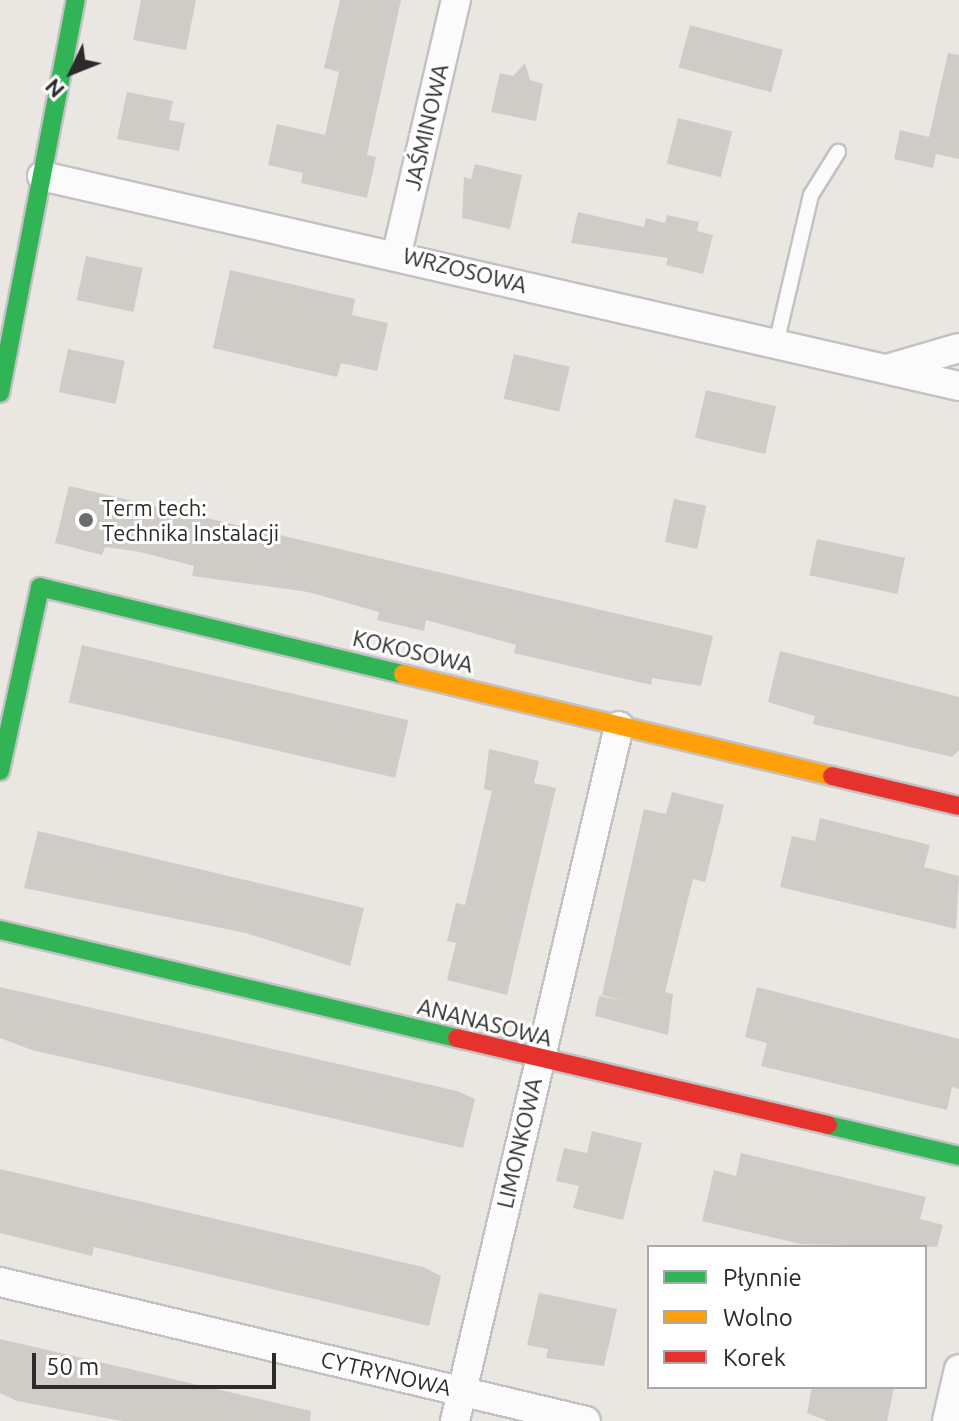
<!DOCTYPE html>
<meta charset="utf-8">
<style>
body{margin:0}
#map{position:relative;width:959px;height:1421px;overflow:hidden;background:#eae6e2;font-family:Ubuntu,sans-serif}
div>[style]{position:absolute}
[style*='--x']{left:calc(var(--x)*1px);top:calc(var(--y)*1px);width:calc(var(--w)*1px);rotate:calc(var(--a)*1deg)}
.building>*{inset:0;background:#cfccc8;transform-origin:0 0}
.roads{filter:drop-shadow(2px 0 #c3c2c2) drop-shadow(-2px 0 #c3c2c2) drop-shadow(0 2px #c3c2c2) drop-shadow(0 -2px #c3c2c2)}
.lane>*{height:14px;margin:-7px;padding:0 7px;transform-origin:7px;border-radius:7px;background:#fcfbfb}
.street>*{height:28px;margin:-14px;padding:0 14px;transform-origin:14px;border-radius:14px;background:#fcfbfb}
.fast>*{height:18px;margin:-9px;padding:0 9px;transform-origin:9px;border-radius:9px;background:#30b455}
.slow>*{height:18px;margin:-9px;padding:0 9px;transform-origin:9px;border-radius:9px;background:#ff9f0a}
.jam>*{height:18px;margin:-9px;padding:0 9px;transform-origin:9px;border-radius:9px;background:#e5322d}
.dots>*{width:22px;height:22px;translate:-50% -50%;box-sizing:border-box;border:4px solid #fff;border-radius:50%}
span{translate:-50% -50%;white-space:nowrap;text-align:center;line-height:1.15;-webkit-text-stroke:6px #fff;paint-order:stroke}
.street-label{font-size:22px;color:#2b2b2b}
.poi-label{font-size:22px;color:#2b2b2b}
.left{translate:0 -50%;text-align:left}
.legend{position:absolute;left:647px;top:1245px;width:280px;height:144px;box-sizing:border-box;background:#fff;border:2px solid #aaa;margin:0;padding:10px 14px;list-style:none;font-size:24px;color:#2b2b2b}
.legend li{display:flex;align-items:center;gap:16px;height:40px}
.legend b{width:40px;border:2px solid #aaa}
.north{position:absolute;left:32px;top:32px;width:80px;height:80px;-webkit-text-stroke:6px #fff;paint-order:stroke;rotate:227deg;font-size:22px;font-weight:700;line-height:32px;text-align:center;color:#2b2b2b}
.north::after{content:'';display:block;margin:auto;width:28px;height:36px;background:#2b2b2b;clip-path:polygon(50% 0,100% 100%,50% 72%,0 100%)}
.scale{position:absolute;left:32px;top:1353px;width:244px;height:36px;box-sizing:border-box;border:4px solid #2b2b2b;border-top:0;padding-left:10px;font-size:24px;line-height:28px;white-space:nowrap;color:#2b2b2b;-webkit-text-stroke:6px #fff;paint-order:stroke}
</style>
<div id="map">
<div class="building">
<i style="clip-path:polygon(141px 0,196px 0,186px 50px,133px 40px)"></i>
<i style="clip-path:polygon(340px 0,401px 0,367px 155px,376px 157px,367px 198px,301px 183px,303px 173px,268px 165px,277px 124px,325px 135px,339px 72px,324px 68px)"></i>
<i style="left:690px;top:25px;width:96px;height:44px;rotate:15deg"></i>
<i style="clip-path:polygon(948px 53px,959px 55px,959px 159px,936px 154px,933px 168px,894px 159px,900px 130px,929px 137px)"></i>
<i style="clip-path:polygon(525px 63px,530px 80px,543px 84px,536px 121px,491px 112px,500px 73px,513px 76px)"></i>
<i style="clip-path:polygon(127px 92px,173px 101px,169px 120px,185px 123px,179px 151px,117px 139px)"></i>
<i style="left:678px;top:118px;width:56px;height:47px;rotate:14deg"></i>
<i style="clip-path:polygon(475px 164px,522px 175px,510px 229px,462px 218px,464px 177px,471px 179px)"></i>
<i style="clip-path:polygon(578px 212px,644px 227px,646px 218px,665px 223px,667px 215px,699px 222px,697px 231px,713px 235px,703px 274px,666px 265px,668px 258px,571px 243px)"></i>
<i style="left:86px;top:256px;width:58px;height:45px;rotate:12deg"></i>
<i style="clip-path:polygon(230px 270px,355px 299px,352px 315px,388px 323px,377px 371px,341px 363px,337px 377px,213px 348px)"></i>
<i style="left:68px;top:349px;width:58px;height:44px;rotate:12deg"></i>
<i style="left:514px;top:354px;width:57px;height:46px;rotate:13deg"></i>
<i style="left:706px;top:390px;width:72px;height:49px;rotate:13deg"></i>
<i style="clip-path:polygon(69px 486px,713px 636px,701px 686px,652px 678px,651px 685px,514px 653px,516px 645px,426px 620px,424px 631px,377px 620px,379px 612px,308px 592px,192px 576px,194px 566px,140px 552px,105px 547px,102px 555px,55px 543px)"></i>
<i style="left:674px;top:499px;width:33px;height:44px;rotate:12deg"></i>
<i style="left:817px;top:539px;width:90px;height:37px;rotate:12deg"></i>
<i style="left:82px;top:645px;width:335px;height:59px;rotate:13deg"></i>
<i style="clip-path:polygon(780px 651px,959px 697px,959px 750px,952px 757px,813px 724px,815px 716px,768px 702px)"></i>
<i style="clip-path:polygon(489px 749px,539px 761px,534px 783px,556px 788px,507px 995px,447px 980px,456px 943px,447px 941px,456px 903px,465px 905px,492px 791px,484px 789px)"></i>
<i style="clip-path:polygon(672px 792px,724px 805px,705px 882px,693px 879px,674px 955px,665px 992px,673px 994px,668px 1035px,595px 1016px,599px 996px,622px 1000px,602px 995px,644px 809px,666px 814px)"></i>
<i style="clip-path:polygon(820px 818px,930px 845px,924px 867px,959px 876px,956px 929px,780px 887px,792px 836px,815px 841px)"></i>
<i style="clip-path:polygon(38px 831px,364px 908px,350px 966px,246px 933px,24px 888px)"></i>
<i style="clip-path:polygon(0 987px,457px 1091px,475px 1099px,463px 1148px,32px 1050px,0 1038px)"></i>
<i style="clip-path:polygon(757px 987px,959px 1039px,959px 1089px,952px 1087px,947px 1110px,761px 1066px,767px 1043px,745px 1037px)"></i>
<i style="clip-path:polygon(592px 1131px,642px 1143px,623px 1220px,573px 1208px,579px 1186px,556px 1181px,564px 1148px,587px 1153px)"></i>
<i style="clip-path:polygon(741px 1153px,926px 1197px,920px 1219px,943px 1225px,937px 1247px,801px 1244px,702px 1221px,714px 1170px,736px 1176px)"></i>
<i style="clip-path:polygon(0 1169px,423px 1267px,441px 1276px,429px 1326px,115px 1252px,94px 1247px,92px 1256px,0 1233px)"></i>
<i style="clip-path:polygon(539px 1293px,617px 1309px,604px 1366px,546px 1358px,548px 1349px,527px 1345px)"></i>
<i style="clip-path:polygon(0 1339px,311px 1411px,310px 1421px,122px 1421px,17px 1401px,0 1393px)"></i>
<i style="clip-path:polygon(812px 1387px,894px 1387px,887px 1421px,827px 1421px,807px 1413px)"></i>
</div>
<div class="roads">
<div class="lane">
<i style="--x:776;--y:344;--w:153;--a:-76.8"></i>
<i style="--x:811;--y:195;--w:51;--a:-57.9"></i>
</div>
<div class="street">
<i style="--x:42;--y:176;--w:941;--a:12.9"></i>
<i style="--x:397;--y:253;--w:260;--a:-76.9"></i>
<i style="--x:887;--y:369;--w:75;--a:-16.3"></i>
<i style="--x:0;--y:1282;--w:602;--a:13.34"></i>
<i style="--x:455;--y:1421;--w:714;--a:-76.72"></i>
<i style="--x:947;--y:1421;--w:53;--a:-77"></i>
</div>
<div class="fast">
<i style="--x:0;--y:393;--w:400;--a:-79.1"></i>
<i style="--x:0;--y:771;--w:188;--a:-77.7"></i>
<i style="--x:40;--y:587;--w:373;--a:13.5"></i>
<i style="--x:0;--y:930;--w:470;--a:13.3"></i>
<i style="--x:828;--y:1125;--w:135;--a:13.3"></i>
</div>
<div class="slow">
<i style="--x:403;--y:674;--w:441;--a:13.4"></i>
</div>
<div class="jam">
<i style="--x:832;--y:776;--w:130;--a:13.3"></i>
<i style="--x:457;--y:1038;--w:381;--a:13.2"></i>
</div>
</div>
<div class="dots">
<i style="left:86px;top:520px;background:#6e6c6b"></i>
</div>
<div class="street-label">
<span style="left:426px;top:127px;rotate:-77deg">JAŚMINOWA</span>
<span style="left:465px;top:270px;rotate:14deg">WRZOSOWA</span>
<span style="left:413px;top:651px;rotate:13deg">KOKOSOWA</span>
<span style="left:485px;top:1022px;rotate:14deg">ANANASOWA</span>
<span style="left:519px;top:1143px;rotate:-77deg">LIMONKOWA</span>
<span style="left:386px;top:1373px;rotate:13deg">CYTRYNOWA</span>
</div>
<div class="poi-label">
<span class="left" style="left:102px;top:520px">Term tech:<br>Technika Instalacji</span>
</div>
<ul class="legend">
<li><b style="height:10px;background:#30b455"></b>Płynnie</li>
<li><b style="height:10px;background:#ff9f0a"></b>Wolno</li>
<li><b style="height:10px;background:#e5322d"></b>Korek</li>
</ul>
<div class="north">N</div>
<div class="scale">50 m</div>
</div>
